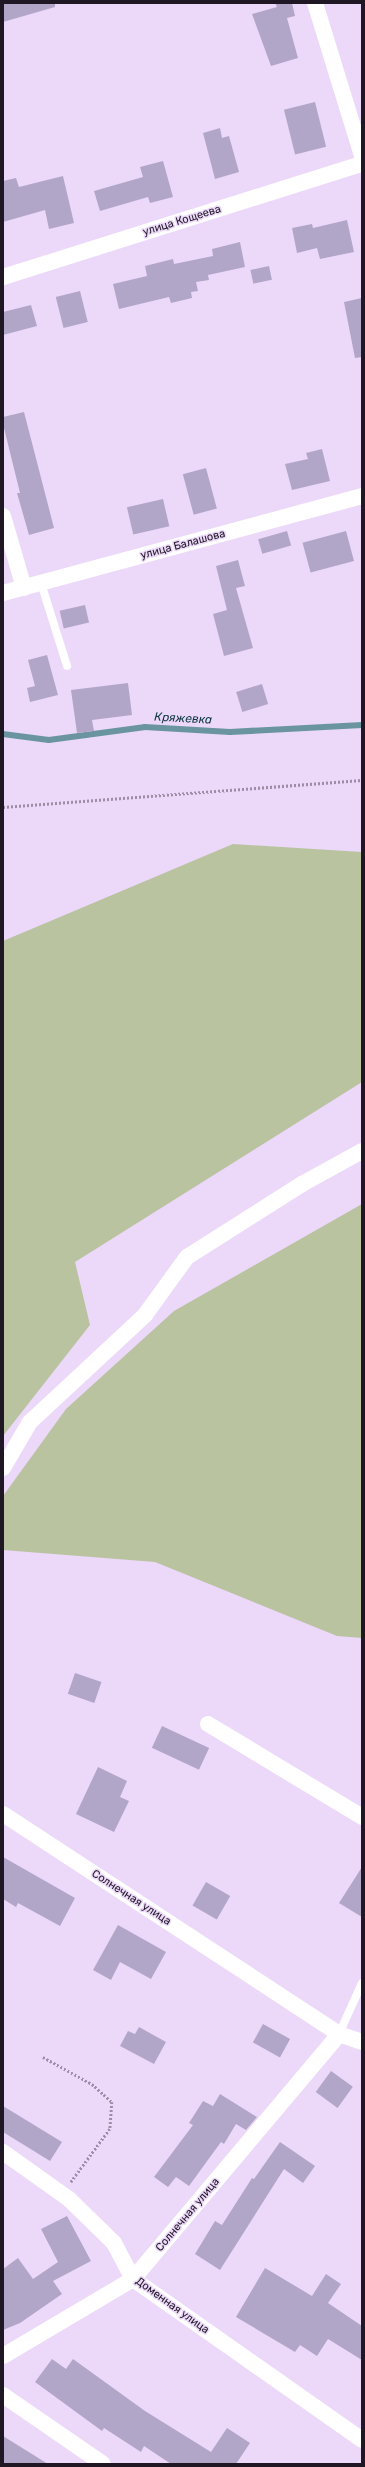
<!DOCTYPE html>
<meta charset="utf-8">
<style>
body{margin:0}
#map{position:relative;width:365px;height:2467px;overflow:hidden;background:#ecd8f9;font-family:Rubik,sans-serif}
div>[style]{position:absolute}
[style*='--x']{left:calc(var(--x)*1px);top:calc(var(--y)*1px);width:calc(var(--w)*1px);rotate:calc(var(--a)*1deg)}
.green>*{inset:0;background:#b9c3a0}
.stream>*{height:5.5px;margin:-2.75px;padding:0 2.75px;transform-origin:2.75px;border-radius:2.75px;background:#6a95a0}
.building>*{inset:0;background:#b2a6c8;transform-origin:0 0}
.path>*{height:2.5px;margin-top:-1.25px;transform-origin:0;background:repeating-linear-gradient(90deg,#9d8da6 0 2px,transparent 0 4px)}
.lane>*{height:8px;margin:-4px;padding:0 4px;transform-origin:4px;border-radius:4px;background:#fff}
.street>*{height:16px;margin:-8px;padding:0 8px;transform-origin:8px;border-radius:8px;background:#fff}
span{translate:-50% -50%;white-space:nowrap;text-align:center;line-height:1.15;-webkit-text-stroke:3px #ecd8f9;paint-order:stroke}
.street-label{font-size:11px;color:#1f1723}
.water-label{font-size:12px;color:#0c3740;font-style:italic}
.frame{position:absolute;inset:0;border:4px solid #1f1723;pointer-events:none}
</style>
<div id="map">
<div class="green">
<i style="clip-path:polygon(233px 844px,362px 852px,362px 1082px,75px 1262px,90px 1325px,3px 1436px,3px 941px)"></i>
<i style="clip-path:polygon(362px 1204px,362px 1638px,337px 1636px,155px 1562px,3px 1550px,3px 1496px,66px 1409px,174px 1311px)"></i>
</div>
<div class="stream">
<i style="--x:3;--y:734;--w:46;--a:7.4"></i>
<i style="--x:49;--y:740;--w:97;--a:-7.7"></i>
<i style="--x:145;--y:727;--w:85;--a:3.4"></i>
<i style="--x:230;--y:732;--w:132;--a:-3"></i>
</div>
<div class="building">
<i style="clip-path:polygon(3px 3px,55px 3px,55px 7px,3px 22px)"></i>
<i style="clip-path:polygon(275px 3px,292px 3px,295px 16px,287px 18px,298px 58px,271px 66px,252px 14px,277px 7px)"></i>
<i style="left:315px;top:102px;width:46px;height:32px;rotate:76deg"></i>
<i style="clip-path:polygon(220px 128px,222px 138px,229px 136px,239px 172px,215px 179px,203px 133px)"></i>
<i style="clip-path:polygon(163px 161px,173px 197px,150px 203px,148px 197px,100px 211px,94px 191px,143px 177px,140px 167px)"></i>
<i style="clip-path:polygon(63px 176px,74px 223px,49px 229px,45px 210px,3px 222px,3px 181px,16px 178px,19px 187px)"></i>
<i style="clip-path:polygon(347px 220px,354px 252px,320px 259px,317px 248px,297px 253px,292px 228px,312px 224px,313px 228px)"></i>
<i style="clip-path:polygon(240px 242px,245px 267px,208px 275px,209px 280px,196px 282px,198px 291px,191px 292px,192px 298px,171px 303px,169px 297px,119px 309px,113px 284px,147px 276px,145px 266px,173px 259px,174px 264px,213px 256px,212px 249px)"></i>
<i style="left:269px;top:266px;width:14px;height:19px;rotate:78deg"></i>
<i style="left:80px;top:291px;width:32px;height:25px;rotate:76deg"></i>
<i style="clip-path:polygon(362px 298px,362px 357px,355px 358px,344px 302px)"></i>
<i style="clip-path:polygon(31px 305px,37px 326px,3px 335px,3px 312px)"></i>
<i style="clip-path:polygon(24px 412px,54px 528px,29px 535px,17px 493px,20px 493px,3px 424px,3px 417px)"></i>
<i style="clip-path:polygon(322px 449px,330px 481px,292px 490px,285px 464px,308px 459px,306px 453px)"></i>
<i style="left:206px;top:468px;width:42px;height:24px;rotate:75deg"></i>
<i style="left:163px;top:499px;width:28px;height:37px;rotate:77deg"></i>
<i style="left:287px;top:531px;width:15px;height:30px;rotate:74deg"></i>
<i style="left:346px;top:531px;width:31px;height:45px;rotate:75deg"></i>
<i style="clip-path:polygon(238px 560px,245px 586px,236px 588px,253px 648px,224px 656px,213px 614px,227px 610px,216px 566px)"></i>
<i style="left:85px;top:605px;width:18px;height:26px;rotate:77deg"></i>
<i style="clip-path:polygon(47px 655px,58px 695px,30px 702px,27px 688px,35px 686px,28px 660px)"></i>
<i style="clip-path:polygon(128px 683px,132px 715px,92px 720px,94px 731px,77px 733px,71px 690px)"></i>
<i style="left:262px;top:684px;width:21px;height:27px;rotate:73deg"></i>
<i style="left:75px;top:1673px;width:28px;height:22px;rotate:19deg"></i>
<i style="left:162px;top:1726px;width:52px;height:24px;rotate:25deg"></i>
<i style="clip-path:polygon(98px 1767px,127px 1781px,120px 1797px,129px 1801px,114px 1832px,76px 1814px)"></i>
<i style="clip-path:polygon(3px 1857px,75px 1898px,60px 1926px,18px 1903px,16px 1907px,3px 1899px)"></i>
<i style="clip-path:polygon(362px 1867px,362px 1917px,339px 1903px)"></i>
<i style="left:206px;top:1882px;width:28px;height:27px;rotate:30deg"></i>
<i style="clip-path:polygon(118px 1925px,166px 1952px,151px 1979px,120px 1962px,111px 1980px,93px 1970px)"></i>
<i style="left:263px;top:2024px;width:31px;height:21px;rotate:29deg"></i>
<i style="clip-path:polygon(139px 2027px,166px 2042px,154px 2064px,120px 2046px,128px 2031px,135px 2034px)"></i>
<i style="left:331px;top:2071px;width:27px;height:26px;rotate:36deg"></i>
<i style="clip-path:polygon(220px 2094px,257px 2117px,246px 2130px,236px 2124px,224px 2144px,221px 2142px,189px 2186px,176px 2177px,168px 2187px,154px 2177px,193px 2125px,189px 2123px,203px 2101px,213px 2106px)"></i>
<i style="clip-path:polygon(3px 2106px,62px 2142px,50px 2161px,3px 2132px)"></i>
<i style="clip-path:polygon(280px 2142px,315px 2166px,303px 2183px,284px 2169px,220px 2270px,195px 2254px,215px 2221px,222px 2225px,252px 2178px,254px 2179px)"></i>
<i style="clip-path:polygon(67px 2216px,91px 2261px,53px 2281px,62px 2294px,20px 2323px,3px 2330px,3px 2269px,18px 2258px,33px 2279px,58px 2262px,41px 2229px)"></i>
<i style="clip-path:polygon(265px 2268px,312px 2296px,326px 2274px,341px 2284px,328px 2303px,362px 2326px,362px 2360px,328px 2339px,317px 2356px,300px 2345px,295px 2352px,236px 2317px)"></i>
<i style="clip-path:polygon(52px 2359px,66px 2369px,73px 2359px,145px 2411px,211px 2452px,227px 2428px,250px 2443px,236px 2464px,171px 2464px,144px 2446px,141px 2452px,104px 2428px,102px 2431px,35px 2382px)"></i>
<i style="clip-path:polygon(3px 2436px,48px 2464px,3px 2464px)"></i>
</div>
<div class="path">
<i style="--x:3;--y:807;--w:360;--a:-4.3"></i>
<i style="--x:43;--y:2057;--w:56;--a:28.9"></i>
<i style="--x:92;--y:2084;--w:27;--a:42"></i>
<i style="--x:112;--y:2102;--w:27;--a:94"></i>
<i style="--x:110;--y:2129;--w:66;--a:126.3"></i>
</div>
<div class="lane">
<i style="--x:41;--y:583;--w:87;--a:72.6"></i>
<i style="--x:339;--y:2034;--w:56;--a:-65.7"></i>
</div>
<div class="street">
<i style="--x:315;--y:3;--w:160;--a:72.9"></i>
<i style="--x:3;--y:277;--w:376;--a:-17.5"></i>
<i style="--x:3;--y:516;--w:75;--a:73.7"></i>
<i style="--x:3;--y:593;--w:372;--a:-15.1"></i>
<i style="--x:3;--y:1468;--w:53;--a:-59.6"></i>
<i style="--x:30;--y:1422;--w:157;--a:-42.9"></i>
<i style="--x:145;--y:1315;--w:72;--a:-54.1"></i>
<i style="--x:187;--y:1257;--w:136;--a:-32.4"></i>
<i style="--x:302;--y:1184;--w:68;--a:-28.8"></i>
<i style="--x:208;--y:1724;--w:180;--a:31.1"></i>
<i style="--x:3;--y:1814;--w:402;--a:33.2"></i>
<i style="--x:339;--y:2034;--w:24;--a:19"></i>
<i style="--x:3;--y:2152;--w:81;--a:35.5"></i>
<i style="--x:69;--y:2199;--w:63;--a:44.4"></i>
<i style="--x:114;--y:2243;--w:41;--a:62.2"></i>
<i style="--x:133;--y:2279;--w:280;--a:35.1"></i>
<i style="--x:3;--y:2356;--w:151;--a:-30.6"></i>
<i style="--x:133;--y:2279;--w:320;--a:-49.9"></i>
<i style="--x:3;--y:2395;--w:121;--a:34.6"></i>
</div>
<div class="street-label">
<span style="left:182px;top:221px;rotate:-17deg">улица Кощеева</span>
<span style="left:183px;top:545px;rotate:-15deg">улица Балашова</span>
<span style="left:131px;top:1898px;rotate:33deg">Солнечная улица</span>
<span style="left:188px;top:2215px;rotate:-50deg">Солнечная улица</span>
<span style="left:172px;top:2306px;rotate:36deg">Доменная улица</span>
</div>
<div class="water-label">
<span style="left:183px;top:719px;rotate:3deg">Кряжевка</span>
</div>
<div class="frame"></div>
</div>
